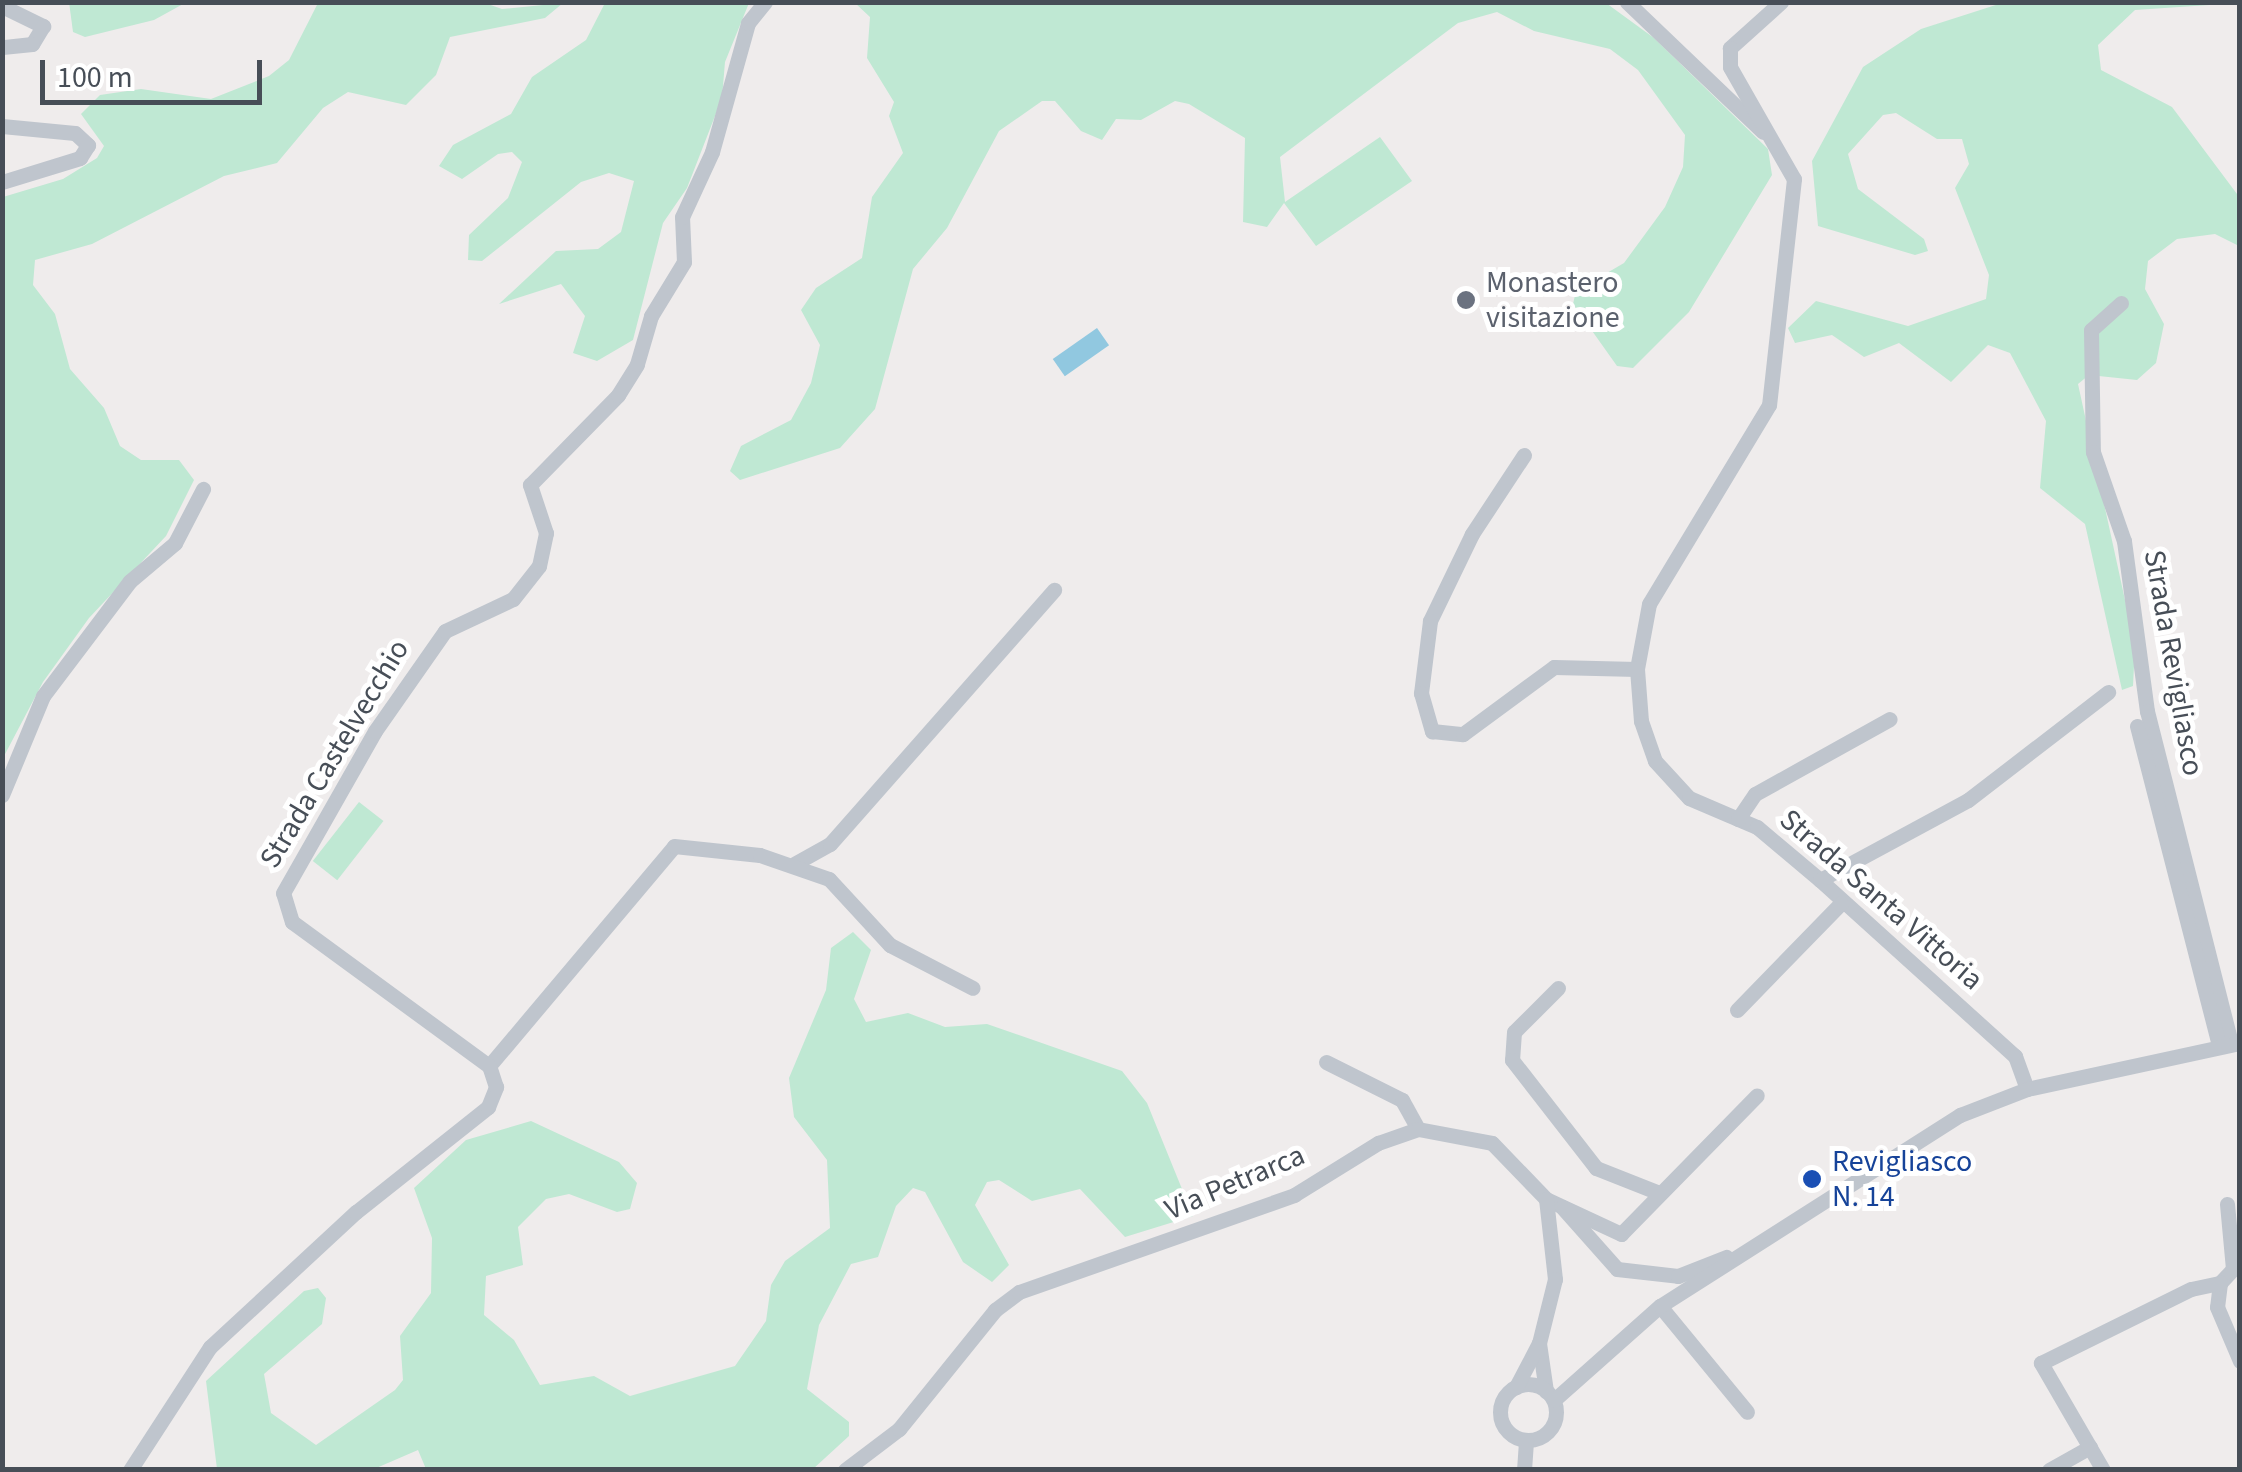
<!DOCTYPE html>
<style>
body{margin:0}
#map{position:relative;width:2242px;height:1472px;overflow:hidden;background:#efecec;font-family:"Source Sans 3",sans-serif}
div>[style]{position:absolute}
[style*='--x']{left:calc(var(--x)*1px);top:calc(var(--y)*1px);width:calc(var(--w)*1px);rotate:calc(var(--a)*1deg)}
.green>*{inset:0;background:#bfe8d3;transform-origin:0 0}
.water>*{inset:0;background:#91c8e0;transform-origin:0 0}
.minor>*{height:15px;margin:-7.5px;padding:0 7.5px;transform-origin:7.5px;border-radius:7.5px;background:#bfc5cd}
.minor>.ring{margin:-7.5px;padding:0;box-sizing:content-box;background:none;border:15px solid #bfc5cd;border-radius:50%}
.dots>*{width:28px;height:28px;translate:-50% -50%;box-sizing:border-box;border:5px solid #fff;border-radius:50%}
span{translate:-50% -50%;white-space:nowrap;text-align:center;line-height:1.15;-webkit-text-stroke:10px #fff;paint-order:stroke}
.worship-label{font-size:30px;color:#5b616d}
.left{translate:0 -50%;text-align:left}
.street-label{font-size:30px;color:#474e57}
.transit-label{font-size:30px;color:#164399}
.frame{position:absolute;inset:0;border:5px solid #474e57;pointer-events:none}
.scale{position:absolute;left:40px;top:60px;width:222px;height:45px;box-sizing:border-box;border:5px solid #474e57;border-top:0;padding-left:12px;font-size:30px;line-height:35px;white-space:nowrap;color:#474e57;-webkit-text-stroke:8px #fff;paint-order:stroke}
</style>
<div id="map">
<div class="green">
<i style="clip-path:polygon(69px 2px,185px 2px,185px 3px,154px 20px,85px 37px,73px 32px)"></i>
<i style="clip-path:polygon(482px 2px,502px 9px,563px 3px,545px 18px,450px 37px,436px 75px,406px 105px,348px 92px,323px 108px,277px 163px,224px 176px,92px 244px,35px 260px,33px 285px,55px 314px,70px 369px,104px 408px,120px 446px,141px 460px,179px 460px,194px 480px,166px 536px,89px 618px,43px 682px,3px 758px,3px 197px,63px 179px,97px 158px,104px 146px,81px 114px,100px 95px,141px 89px,211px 99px,269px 76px,289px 60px,318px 3px)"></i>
<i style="clip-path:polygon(605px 3px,749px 3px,725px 62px,722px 98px,687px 188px,663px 223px,633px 340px,597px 361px,573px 353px,585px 316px,561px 284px,499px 304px,556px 251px,598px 249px,621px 232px,634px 181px,609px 173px,581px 182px,482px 261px,468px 260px,469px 235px,508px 198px,522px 162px,512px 152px,498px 154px,462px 179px,439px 166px,453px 145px,511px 114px,532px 77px,586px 40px)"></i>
<i style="clip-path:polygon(855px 3px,1606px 3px,1654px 38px,1768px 149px,1772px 175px,1689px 312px,1633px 368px,1617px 366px,1573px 304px,1576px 291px,1624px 263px,1665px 207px,1683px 167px,1685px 135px,1638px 70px,1610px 49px,1534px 31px,1497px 12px,1458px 23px,1280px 157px,1285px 202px,1380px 137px,1412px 181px,1316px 246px,1284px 203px,1267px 227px,1243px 222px,1245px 138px,1189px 104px,1175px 101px,1141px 120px,1116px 119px,1102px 140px,1081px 131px,1055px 101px,1042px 101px,999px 131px,947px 228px,913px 269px,875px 409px,840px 448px,740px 480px,730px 471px,741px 446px,791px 420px,811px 383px,820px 345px,801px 310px,816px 288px,862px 258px,872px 197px,903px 153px,889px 116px,894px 102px,867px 58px,870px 17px)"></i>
<i style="clip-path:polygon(2002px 3px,2239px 3px,2135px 10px,2098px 45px,2101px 70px,2172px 107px,2240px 198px,2239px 246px,2215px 234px,2177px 239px,2148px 261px,2145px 289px,2164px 324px,2156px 363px,2137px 380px,2089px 375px,2078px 384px,2135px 646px,2133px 686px,2122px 690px,2085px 524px,2040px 488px,2046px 421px,2010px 353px,1988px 345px,1951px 382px,1899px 343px,1864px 357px,1832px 335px,1795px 343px,1788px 328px,1816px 301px,1908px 326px,1986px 299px,1989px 275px,1955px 188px,1969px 164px,1962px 139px,1937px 139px,1896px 113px,1883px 115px,1848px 154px,1858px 189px,1924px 239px,1928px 251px,1915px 255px,1818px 226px,1812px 161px,1863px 67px,1921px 29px)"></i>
<i style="left:359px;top:802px;width:31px;height:75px;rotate:38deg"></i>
<i style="clip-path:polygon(853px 932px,871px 950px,854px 999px,866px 1022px,908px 1013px,945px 1027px,987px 1024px,1122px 1071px,1147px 1103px,1193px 1216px,1125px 1237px,1080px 1189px,1032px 1201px,999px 1180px,987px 1182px,975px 1205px,1009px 1265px,992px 1282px,963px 1262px,925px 1192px,913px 1188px,896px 1206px,878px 1257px,851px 1264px,819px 1325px,807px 1389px,849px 1422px,849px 1436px,813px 1469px,426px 1469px,418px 1450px,374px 1469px,217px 1469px,206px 1381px,304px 1291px,318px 1288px,326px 1298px,322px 1324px,264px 1374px,271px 1413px,316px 1445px,395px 1390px,403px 1380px,400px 1336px,431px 1293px,432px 1238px,414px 1188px,466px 1140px,531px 1121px,619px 1162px,637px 1183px,630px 1209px,617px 1212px,569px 1194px,546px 1199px,518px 1227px,523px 1265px,486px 1276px,484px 1315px,514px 1340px,540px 1385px,594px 1376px,630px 1396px,735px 1366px,766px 1321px,771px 1285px,785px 1261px,830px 1228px,827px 1160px,794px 1117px,789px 1078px,826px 990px,831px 948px)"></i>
</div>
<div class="water">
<i style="left:1097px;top:328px;width:21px;height:54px;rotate:55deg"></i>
</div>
<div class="minor">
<i style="--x:1627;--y:2;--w:188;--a:43.7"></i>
<i style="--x:1781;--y:2;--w:69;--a:138"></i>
<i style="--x:1730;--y:48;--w:19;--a:90"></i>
<i style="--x:1730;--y:67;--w:129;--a:60.3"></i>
<i style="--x:1794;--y:179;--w:227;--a:96.3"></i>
<i style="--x:1769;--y:405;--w:232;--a:121.1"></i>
<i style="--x:1649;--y:604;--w:66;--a:100.5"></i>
<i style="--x:1637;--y:669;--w:52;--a:85.6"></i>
<i style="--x:1641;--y:721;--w:42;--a:70.7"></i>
<i style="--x:1655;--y:761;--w:50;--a:47.4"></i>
<i style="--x:1689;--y:798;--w:74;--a:23.1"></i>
<i style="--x:1757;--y:827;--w:82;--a:40.1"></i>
<i style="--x:1820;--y:880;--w:263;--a:42.1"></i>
<i style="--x:2015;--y:1056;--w:35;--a:70"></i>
<i style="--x:2;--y:6;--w:46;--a:26"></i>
<i style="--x:43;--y:26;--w:21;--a:121"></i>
<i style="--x:32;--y:44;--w:30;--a:174"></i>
<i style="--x:2;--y:126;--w:73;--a:5.5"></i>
<i style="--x:75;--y:133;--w:18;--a:43"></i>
<i style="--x:88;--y:145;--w:15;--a:122"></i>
<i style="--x:80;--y:158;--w:82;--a:162.9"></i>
<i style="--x:2121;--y:303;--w:40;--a:138"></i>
<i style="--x:2091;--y:330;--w:122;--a:89.1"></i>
<i style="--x:2093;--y:452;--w:94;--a:70.8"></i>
<i style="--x:2124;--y:541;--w:172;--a:82.3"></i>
<i style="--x:2147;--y:711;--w:343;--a:75.8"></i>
<i style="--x:1524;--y:455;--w:95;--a:123.4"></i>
<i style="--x:1472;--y:534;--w:97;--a:115.8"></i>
<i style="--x:1430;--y:621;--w:73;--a:97.1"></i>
<i style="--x:1421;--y:693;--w:40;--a:74"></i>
<i style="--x:1432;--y:731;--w:31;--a:6"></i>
<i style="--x:1463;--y:734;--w:113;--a:-36.4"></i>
<i style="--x:1554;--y:667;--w:83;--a:1.4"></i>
<i style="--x:2137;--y:726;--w:330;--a:75.6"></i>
<i style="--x:2;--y:795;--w:107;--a:-67.5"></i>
<i style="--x:43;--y:696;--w:144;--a:-52.9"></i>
<i style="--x:130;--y:581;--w:59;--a:-40.2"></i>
<i style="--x:175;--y:543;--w:61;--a:-62.6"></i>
<i style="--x:1738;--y:819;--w:30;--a:-56"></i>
<i style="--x:1755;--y:794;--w:154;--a:-29.1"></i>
<i style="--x:794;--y:864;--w:41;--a:-29.1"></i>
<i style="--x:830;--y:844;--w:339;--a:-48.6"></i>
<i style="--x:1820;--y:880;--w:168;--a:-28.4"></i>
<i style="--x:1968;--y:800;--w:177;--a:-37.6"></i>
<i style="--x:1558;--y:988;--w:62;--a:135"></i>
<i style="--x:1514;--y:1032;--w:28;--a:94"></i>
<i style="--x:1512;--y:1060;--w:137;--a:52.1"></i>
<i style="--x:1596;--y:1168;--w:66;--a:21.5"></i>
<i style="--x:1737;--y:1010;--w:149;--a:-45.8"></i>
<i style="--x:1326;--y:1062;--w:85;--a:26.6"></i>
<i style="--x:1402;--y:1100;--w:33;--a:61"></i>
<i style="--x:489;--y:1066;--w:287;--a:-49.9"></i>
<i style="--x:674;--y:846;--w:86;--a:6"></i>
<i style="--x:760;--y:855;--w:73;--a:19.2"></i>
<i style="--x:829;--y:879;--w:90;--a:47.3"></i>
<i style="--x:890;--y:945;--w:93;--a:27.4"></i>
<i style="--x:1546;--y:1199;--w:83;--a:25"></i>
<i style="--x:1621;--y:1234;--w:194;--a:-45.6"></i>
<i style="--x:2227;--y:1204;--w:65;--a:84.7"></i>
<i style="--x:2233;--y:1269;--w:19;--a:133"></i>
<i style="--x:2220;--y:1283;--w:24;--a:97"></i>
<i style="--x:2217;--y:1307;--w:59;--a:66.9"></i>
<i style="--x:1562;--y:1207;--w:83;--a:48.4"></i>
<i style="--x:1617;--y:1269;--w:61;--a:6.5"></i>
<i style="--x:1678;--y:1276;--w:52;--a:-21.6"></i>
<i style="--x:1660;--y:1306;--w:137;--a:50.6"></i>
<i style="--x:1539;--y:1343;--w:49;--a:81.7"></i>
<i class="ring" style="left:1500px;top:1384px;width:41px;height:41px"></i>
<i style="--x:1554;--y:1400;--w:142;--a:-41.6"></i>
<i style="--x:1660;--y:1306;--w:356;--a:-32.5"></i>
<i style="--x:1960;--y:1115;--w:72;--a:-21.2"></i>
<i style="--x:2027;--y:1089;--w:218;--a:-12.2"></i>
<i style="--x:130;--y:1470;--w:147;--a:-57"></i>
<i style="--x:210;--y:1347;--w:199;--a:-42.8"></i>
<i style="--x:356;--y:1212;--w:169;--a:-38.5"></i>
<i style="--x:488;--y:1107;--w:22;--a:-68"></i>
<i style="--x:496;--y:1087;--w:22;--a:-108"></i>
<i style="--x:489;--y:1066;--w:244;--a:-143.8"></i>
<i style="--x:292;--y:922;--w:30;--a:-107"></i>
<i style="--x:283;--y:893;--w:186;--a:-60.4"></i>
<i style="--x:375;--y:731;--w:122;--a:-55"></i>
<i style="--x:445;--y:631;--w:75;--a:-25.2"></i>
<i style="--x:513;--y:599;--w:42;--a:-51.8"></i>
<i style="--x:539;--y:566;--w:34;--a:-78"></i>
<i style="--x:546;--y:533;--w:51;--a:-108.4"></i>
<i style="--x:530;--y:485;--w:126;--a:-45.6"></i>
<i style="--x:618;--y:395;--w:36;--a:-58"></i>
<i style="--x:637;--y:364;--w:50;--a:-73.7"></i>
<i style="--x:651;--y:316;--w:63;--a:-58.6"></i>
<i style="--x:684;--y:262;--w:45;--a:-92.5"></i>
<i style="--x:682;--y:217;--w:72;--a:-65.2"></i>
<i style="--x:712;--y:152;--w:134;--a:-74.4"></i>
<i style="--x:748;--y:23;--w:27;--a:-51"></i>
<i style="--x:845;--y:1470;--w:68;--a:-37.2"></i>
<i style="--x:899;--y:1429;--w:153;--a:-51.1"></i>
<i style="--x:995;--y:1310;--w:30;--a:-37"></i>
<i style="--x:1019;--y:1292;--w:292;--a:-19.4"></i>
<i style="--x:1294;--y:1195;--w:99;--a:-31.8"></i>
<i style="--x:1378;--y:1143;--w:42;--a:-19.3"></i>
<i style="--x:1418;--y:1129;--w:75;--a:10.7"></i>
<i style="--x:1492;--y:1143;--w:78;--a:46"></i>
<i style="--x:1546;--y:1199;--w:81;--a:83.6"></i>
<i style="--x:1555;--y:1279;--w:66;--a:104"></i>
<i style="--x:1539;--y:1343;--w:50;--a:117.6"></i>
<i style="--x:1524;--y:1470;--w:30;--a:-86"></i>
<i style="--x:2049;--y:1470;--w:47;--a:-29.3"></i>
<i style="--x:2103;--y:1470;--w:124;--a:-120.1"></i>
<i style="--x:2041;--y:1363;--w:167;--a:-26.3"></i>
<i style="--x:2191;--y:1289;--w:30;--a:-12"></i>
</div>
<div class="dots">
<i style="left:1466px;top:300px;background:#6b7280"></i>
<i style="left:1812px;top:1179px;background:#1a4fb4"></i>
</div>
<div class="worship-label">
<span class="left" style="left:1486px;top:300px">Monastero<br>visitazione</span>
</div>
<div class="street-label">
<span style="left:2173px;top:663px;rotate:80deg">Strada Revigliasco</span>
<span style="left:335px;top:754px;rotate:-59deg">Strada Castelvecchio</span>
<span style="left:1881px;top:900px;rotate:41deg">Strada Santa Vittoria</span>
<span style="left:1235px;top:1183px;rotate:-23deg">Via Petrarca</span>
</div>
<div class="transit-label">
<span class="left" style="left:1832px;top:1179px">Revigliasco<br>N. 14</span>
</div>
<div class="frame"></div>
<div class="scale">100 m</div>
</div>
